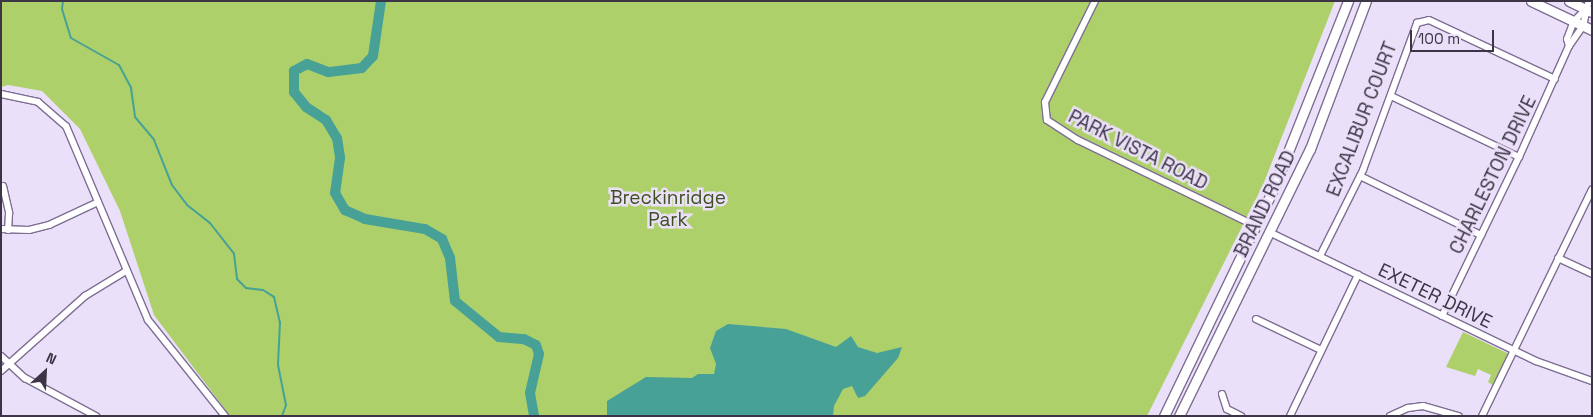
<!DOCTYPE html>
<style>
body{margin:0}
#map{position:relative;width:1593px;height:417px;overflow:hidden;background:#ebe0f9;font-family:"Space Grotesk",sans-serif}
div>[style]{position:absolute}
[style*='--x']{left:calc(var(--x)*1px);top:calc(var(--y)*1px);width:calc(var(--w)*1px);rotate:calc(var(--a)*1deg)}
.green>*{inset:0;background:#aed06a}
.water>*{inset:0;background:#47a196}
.stream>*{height:2px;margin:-1px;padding:0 1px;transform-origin:1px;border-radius:1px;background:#47a196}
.river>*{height:10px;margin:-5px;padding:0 5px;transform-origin:5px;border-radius:5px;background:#47a196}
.roads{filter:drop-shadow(1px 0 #7e6e93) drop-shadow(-1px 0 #7e6e93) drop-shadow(0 1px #7e6e93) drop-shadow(0 -1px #7e6e93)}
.minor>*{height:6px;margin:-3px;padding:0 3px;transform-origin:3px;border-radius:3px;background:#fff}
.major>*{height:9px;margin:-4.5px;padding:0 4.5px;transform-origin:4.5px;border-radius:4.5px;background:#fff}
span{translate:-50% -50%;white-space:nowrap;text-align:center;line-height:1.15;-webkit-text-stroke:5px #ebe0f9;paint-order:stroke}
.street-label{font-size:19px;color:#3c3545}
.park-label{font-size:19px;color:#404f21}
.frame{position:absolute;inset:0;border:2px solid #3c3545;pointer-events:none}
.north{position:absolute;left:20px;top:347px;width:50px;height:50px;-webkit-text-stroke:4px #ebe0f9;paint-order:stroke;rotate:25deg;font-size:14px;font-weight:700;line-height:20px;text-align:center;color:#3c3545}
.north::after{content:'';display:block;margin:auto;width:18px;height:22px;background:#3c3545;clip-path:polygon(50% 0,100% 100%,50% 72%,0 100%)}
.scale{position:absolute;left:1410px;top:30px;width:84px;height:22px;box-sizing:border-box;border:2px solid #3c3545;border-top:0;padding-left:6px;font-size:15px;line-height:18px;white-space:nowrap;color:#3c3545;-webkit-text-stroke:4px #ebe0f9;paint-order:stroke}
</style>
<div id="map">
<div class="green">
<i style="clip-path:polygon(1px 1px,1335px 1px,1263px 185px,1147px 416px,230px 416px,154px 315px,120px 211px,80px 129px,42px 91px,8px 85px,1px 87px)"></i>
<i style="clip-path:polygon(1463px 332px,1509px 354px,1494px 386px,1488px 382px,1491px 375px,1478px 369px,1475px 376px,1446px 367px)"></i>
</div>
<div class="water">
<i style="clip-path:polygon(728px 324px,786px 329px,836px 347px,851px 336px,858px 347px,877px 353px,902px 347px,898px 358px,865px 396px,858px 398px,852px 386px,843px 389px,834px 406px,833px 416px,607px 416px,607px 401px,646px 377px,692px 378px,698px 374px,714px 374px,716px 364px,710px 348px,716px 331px)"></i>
</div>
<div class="stream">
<i style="--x:63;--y:1;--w:8;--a:97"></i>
<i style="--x:62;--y:9;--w:30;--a:73"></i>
<i style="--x:71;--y:38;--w:55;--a:29.4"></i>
<i style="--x:119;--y:65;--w:26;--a:62"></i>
<i style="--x:131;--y:88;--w:29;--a:82"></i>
<i style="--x:135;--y:117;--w:30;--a:50"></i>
<i style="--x:154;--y:140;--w:48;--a:68.2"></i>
<i style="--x:172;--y:185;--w:25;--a:53"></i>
<i style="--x:187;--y:205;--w:29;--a:38"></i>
<i style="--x:210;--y:223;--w:39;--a:52"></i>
<i style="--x:234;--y:254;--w:25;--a:83"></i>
<i style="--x:237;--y:279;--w:13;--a:45"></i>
<i style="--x:246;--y:288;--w:17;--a:7"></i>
<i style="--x:263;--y:290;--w:13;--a:32"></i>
<i style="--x:274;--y:297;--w:26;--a:77"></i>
<i style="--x:280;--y:322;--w:43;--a:92.7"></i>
<i style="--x:278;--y:365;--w:41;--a:78.7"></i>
<i style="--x:286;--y:405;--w:12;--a:110"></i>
</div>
<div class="river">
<i style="--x:381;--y:1;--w:56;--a:98.3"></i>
<i style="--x:373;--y:56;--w:16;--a:133"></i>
<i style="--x:362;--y:68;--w:34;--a:173"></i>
<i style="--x:328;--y:72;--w:22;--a:-159"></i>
<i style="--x:307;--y:64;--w:15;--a:152"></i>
<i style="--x:294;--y:71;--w:21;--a:90"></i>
<i style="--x:294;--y:92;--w:19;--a:51"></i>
<i style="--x:306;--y:107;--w:24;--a:33"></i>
<i style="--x:326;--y:120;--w:21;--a:59"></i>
<i style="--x:337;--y:138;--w:20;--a:81"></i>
<i style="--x:340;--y:158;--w:35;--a:98"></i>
<i style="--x:335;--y:193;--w:20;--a:60"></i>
<i style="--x:345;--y:210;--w:22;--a:24"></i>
<i style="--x:365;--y:219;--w:61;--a:9.5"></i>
<i style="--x:425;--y:229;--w:20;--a:30"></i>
<i style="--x:442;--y:239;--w:21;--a:67"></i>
<i style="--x:450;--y:258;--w:43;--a:83.4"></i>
<i style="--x:455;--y:301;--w:57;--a:39.3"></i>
<i style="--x:499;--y:337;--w:25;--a:5"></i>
<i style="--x:524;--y:339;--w:13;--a:27"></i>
<i style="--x:536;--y:345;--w:9;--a:72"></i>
<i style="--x:539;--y:354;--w:40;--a:103"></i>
<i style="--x:530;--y:393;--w:23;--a:80"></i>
</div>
<div class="roads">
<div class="minor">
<i style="--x:1095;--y:1;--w:113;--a:116.3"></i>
<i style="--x:1045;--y:102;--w:18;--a:84"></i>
<i style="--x:1047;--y:120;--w:37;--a:33"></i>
<i style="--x:1078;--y:140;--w:195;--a:25.8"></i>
<i style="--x:1569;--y:46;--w:7;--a:-106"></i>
<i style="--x:1567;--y:39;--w:19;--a:-69"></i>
<i style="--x:1574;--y:21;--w:16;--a:-45"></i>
<i style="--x:1;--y:94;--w:38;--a:12"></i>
<i style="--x:38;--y:102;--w:37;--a:41"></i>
<i style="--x:66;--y:126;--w:211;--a:67.1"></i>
<i style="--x:148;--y:320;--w:123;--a:51.3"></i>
<i style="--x:1391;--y:96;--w:142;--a:25.5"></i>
<i style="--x:1360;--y:176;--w:135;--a:26"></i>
<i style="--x:3;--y:186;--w:28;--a:77"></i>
<i style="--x:9;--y:213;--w:17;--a:93"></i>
<i style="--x:1;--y:229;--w:28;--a:2"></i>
<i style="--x:29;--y:230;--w:21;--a:-14"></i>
<i style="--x:49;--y:225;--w:54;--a:-25.1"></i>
<i style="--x:1269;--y:232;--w:297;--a:25.8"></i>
<i style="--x:1536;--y:361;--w:59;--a:19.7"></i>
<i style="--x:1320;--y:256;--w:96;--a:-63.4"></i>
<i style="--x:1363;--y:170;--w:157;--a:-69.8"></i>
<i style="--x:1417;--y:23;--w:12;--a:-14"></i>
<i style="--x:1429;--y:20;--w:139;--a:25.1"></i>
<i style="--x:1558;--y:258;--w:38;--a:25"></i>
<i style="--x:1442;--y:316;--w:177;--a:-64.2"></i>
<i style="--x:1519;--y:157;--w:122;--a:-65.8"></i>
<i style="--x:1569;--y:46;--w:24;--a:-55"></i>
<i style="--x:1583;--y:26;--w:26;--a:-77"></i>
<i style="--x:1256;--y:319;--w:72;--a:25.5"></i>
<i style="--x:1;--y:356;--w:33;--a:43"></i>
<i style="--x:25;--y:378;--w:81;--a:28.2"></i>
<i style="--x:1;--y:371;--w:113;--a:-41.8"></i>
<i style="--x:85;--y:296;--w:48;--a:-31.4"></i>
<i style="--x:1222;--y:394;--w:16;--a:72"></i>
<i style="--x:1227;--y:409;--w:16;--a:27"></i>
<i style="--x:1290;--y:416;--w:157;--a:-64.3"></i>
<i style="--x:1390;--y:416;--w:20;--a:-24"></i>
<i style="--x:1408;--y:408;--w:15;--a:-8"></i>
<i style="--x:1423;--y:406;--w:37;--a:16"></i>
<i style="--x:1482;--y:416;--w:252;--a:-64.1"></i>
</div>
<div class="major">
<i style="--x:1531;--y:1;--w:68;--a:25.4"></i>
<i style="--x:1569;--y:1;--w:25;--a:26"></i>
<i style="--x:1164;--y:416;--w:254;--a:-64.3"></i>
<i style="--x:1274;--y:187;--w:200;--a:-68.3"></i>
<i style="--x:1179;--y:416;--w:297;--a:-63.9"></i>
<i style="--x:1310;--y:149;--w:158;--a:-69.3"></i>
</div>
</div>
<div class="street-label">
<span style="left:1362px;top:119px;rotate:-69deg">EXCALIBUR COURT</span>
<span style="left:1138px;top:150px;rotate:27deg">PARK VISTA ROAD</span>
<span style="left:1493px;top:175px;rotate:-64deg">CHARLESTON DRIVE</span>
<span style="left:1265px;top:204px;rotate:-64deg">BRAND ROAD</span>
<span style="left:1435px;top:296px;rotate:26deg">EXETER DRIVE</span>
</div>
<div class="park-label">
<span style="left:668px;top:209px">Breckinridge<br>Park</span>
</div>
<div class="frame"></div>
<div class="north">N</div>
<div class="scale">100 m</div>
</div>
